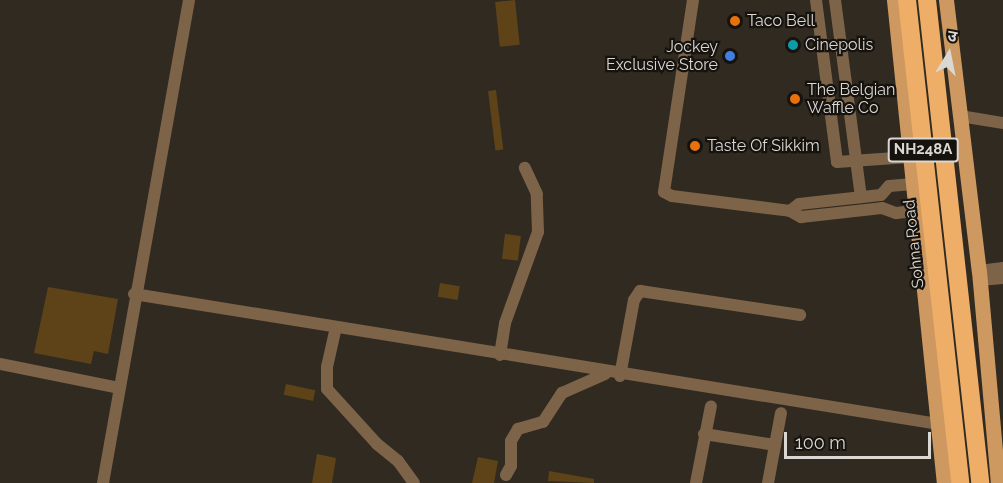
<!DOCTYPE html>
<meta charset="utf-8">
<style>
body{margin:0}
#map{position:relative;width:1003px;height:483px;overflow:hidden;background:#302a21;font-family:Raleway,"Noto Sans Devanagari",sans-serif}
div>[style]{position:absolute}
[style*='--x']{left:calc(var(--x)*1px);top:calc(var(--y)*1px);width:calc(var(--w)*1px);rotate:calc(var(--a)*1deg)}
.building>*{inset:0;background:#5d4317;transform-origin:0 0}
.minor>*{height:12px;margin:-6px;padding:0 6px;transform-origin:6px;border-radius:6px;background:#7d6348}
.major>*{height:15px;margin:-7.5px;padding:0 7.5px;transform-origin:7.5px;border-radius:7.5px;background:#ce9960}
.highway>*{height:18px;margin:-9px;padding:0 9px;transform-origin:9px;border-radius:9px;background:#eeae68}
.dots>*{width:16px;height:16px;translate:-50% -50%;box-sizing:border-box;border:3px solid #16130f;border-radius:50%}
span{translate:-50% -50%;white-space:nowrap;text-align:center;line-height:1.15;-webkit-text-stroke:4.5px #16130f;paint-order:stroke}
.shield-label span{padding:2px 4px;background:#16130f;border:2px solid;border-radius:4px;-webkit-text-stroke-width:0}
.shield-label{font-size:15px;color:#dbd7d2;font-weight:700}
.poi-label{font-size:16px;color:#dbd7d2}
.left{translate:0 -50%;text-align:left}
.right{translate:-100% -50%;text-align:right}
.street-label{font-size:16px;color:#dbd7d2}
.north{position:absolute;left:919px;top:24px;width:60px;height:60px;-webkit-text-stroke:4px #16130f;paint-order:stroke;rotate:10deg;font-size:16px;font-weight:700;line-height:24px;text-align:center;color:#dbd7d2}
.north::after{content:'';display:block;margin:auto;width:21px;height:27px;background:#dbd7d2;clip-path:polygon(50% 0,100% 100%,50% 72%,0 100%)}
.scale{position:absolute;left:784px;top:432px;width:147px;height:27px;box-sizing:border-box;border:3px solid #dbd7d2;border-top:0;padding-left:8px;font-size:18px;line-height:21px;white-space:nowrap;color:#dbd7d2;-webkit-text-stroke:4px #16130f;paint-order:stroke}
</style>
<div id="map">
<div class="building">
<i style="left:515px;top:0;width:45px;height:20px;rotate:84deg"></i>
<i style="left:496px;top:90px;width:60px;height:8px;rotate:83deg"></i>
<i style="left:505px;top:234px;width:16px;height:25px;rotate:7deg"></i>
<i style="left:440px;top:283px;width:20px;height:14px;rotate:9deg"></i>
<i style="clip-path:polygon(48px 287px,118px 299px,108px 354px,94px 351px,91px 364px,34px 353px)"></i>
<i style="left:286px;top:384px;width:30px;height:11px;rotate:12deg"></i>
<i style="clip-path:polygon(317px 454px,336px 458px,332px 483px,312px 483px)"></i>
<i style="clip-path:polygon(478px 457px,498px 461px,494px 483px,472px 483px)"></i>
<i style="clip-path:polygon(549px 471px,594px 479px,594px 483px,548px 481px)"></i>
</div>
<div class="minor">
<i style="--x:693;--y:0;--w:194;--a:98.6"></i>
<i style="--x:664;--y:192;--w:9;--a:27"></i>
<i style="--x:672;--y:196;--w:119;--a:7.2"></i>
<i style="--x:790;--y:211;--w:13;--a:29"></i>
<i style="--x:801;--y:217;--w:81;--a:-6.3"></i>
<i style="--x:882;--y:208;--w:15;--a:20"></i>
<i style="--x:896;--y:213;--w:19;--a:-6"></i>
<i style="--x:816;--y:0;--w:163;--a:82.6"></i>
<i style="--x:837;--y:162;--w:73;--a:-3.9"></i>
<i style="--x:835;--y:0;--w:199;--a:82.5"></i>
<i style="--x:960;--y:116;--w:44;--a:9.2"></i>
<i style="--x:790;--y:211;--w:11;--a:-38"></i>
<i style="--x:799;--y:204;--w:82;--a:-6.3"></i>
<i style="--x:881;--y:195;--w:12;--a:-48"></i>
<i style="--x:889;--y:186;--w:24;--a:-5"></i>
<i style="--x:979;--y:271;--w:24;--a:-7"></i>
<i style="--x:980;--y:280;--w:23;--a:-5"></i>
<i style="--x:134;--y:294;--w:814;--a:9.18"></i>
<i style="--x:336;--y:327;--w:41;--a:102.7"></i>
<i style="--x:327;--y:367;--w:22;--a:90"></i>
<i style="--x:327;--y:389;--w:74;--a:47.7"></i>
<i style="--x:377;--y:444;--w:27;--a:39"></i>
<i style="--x:398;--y:461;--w:27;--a:54"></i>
<i style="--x:500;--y:355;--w:32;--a:-81"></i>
<i style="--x:505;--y:323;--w:97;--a:-70.1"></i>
<i style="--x:538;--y:232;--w:38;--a:-92"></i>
<i style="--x:537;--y:194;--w:29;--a:-115"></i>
<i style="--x:0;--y:364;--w:121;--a:11.4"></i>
<i style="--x:620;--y:376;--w:77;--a:-79.6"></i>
<i style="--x:634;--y:300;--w:11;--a:-56"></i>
<i style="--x:640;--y:291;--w:162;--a:8.5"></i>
<i style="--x:704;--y:434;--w:72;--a:8.8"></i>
<i style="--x:506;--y:475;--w:10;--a:-61"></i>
<i style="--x:511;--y:466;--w:25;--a:-90"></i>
<i style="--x:511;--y:441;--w:14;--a:-60"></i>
<i style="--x:518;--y:429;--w:26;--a:-16"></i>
<i style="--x:543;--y:422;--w:35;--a:-57"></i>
<i style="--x:562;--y:393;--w:47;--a:-23.8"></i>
<i style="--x:103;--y:483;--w:491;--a:-79.9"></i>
<i style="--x:696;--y:483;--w:78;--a:-79"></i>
<i style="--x:768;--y:483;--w:71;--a:-79.5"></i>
</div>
<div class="major">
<i style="--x:894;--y:0;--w:486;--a:84.1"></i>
<i style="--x:946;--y:0;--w:273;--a:83.1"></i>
<i style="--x:979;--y:271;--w:213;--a:84.9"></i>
</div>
<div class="highway">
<i style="--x:907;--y:0;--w:486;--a:83.7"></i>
<i style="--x:927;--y:0;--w:486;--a:83.7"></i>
</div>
<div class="dots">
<i style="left:735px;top:21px;background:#e8710a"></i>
<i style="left:793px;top:45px;background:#0f9aa8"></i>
<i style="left:730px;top:56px;background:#3f7fe0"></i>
<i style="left:795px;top:99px;background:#e8710a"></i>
<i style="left:695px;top:146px;background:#e8710a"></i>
</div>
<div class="shield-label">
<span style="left:923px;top:150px">NH248A</span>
</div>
<div class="poi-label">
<span class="left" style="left:747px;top:21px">Taco Bell</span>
<span class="left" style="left:805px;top:45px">Cinepolis</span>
<span class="right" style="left:718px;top:56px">Jockey<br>Exclusive Store</span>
<span class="left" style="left:807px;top:99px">The Belgian<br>Waffle Co</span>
<span class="left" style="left:707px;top:146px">Taste Of Sikkim</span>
</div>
<div class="street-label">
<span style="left:914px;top:244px;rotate:-96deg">Sohna Road</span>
</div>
<div class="north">उ</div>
<div class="scale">100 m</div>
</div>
